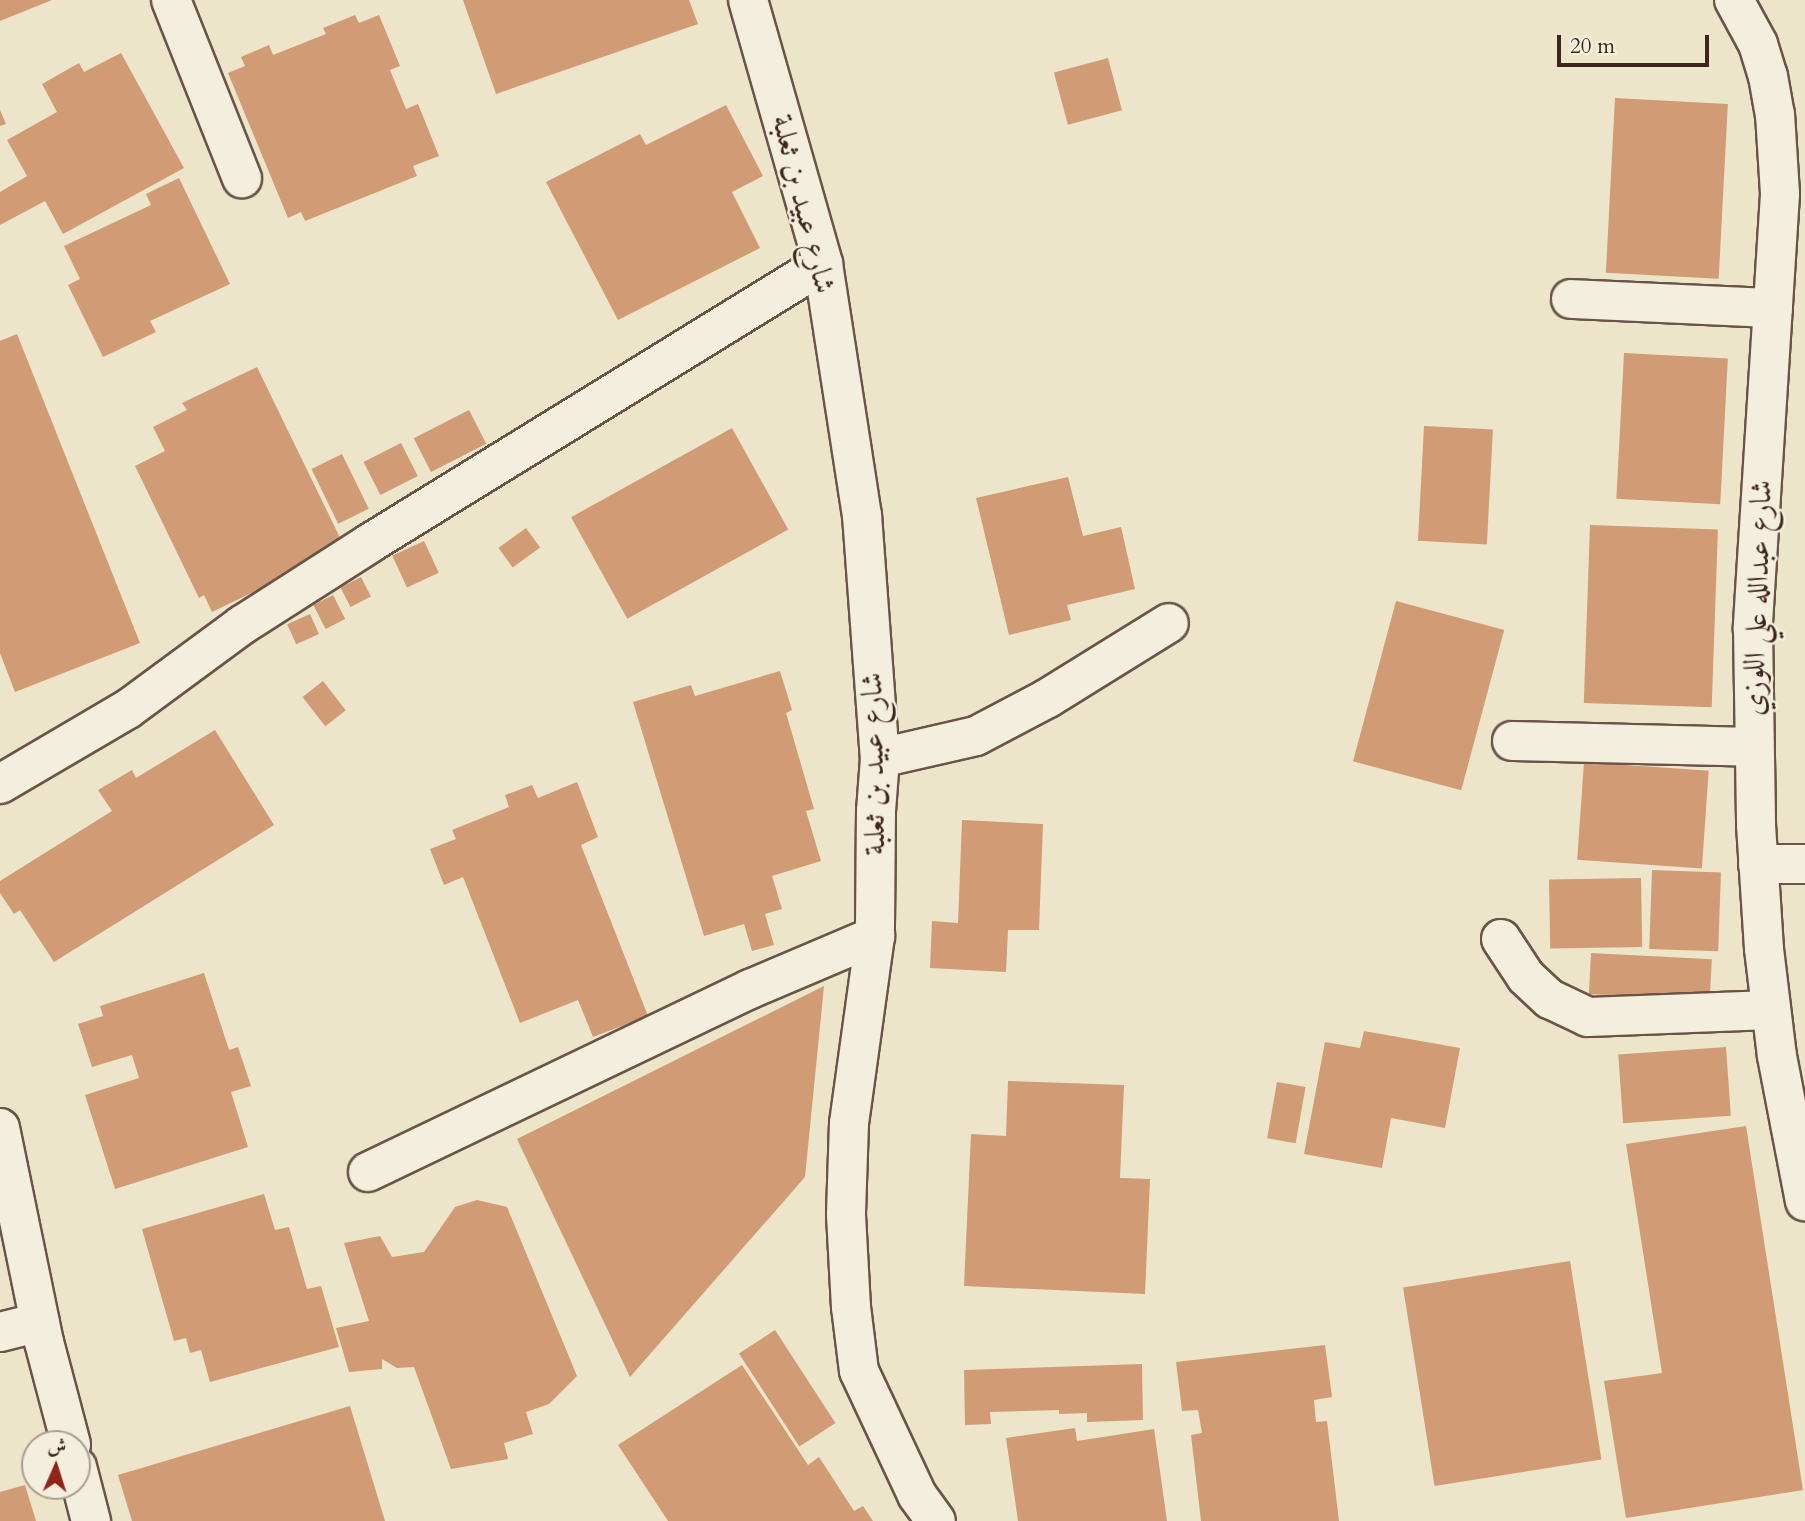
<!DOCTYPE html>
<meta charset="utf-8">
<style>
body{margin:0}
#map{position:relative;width:1805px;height:1521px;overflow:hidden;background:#ede5ca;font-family:Cardo,Amiri,serif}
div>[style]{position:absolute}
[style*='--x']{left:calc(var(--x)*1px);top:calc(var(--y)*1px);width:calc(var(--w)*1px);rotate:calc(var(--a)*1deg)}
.building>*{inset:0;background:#d09b75;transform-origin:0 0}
.roads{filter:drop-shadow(2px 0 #6a5447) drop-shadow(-2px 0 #6a5447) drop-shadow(0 2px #6a5447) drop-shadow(0 -2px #6a5447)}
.minor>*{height:38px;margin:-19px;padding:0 19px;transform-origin:19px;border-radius:19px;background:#f3eedd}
span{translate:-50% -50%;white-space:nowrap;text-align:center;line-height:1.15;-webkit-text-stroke:5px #f3eedd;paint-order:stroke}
.street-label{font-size:30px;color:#3e241b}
.north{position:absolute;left:21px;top:1430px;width:70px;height:70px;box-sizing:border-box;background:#f3eedd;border:2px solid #ab9d8f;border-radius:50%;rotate:3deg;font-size:19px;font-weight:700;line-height:28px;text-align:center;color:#3e241b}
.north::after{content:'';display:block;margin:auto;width:24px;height:32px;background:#8f2418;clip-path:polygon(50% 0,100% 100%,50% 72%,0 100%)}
.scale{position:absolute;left:1557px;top:35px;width:152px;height:32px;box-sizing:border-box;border:4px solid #3e241b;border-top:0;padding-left:9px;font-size:21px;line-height:24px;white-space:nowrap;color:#3e241b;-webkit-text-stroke:5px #f3eedd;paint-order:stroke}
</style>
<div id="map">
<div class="building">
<i style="clip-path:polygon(0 0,52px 0,0 21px)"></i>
<i style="clip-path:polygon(463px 0,689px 0,698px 24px,496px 94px)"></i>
<i style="clip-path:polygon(355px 15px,359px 23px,379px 15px,400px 66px,390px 70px,406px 109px,418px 104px,439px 156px,413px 166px,417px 176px,305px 221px,301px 212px,288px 218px,228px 73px,245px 66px,241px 57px,269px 45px,273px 55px,326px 34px,323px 28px)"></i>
<i style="clip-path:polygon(121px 53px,184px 168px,63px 234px,45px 201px,0 225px,0 192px,27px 176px,7px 140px,57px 112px,42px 84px,79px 63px,84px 72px)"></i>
<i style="left:1108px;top:58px;width:54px;height:56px;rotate:75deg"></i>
<i style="left:1615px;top:98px;width:113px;height:175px;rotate:3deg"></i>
<i style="clip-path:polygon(726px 105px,763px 176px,732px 192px,760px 248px,618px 320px,546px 182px,640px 134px,646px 145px)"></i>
<i style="clip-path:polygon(0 110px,6px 124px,0 126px)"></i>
<i style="clip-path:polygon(179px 178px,230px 284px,150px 321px,156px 332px,103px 357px,68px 285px,80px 279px,64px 246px,151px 205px,146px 194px)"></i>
<i style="clip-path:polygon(17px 334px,140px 643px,15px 692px,0 653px,0 341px)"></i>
<i style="left:1624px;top:353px;width:104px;height:146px;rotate:3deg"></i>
<i style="clip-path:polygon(257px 367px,345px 548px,212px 612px,204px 595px,199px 598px,135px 466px,165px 451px,153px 427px,187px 410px,182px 403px)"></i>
<i style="left:469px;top:410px;width:38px;height:62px;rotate:63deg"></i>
<i style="left:1424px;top:426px;width:69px;height:115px;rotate:3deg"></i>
<i style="left:732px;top:428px;width:116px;height:184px;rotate:61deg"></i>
<i style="left:401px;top:443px;width:37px;height:42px;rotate:63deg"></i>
<i style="left:342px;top:454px;width:61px;height:34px;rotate:64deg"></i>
<i style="clip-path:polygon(1068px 477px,1083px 536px,1121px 527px,1135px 589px,1067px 605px,1071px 620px,1009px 635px,976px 498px)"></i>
<i style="left:1590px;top:525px;width:128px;height:178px;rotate:2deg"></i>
<i style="left:526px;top:528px;width:24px;height:34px;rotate:54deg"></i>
<i style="left:424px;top:541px;width:35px;height:35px;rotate:65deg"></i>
<i style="left:361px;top:577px;width:22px;height:23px;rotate:63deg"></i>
<i style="left:333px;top:595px;width:27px;height:22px;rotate:63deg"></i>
<i style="left:1396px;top:601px;width:112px;height:166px;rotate:15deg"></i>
<i style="left:310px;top:614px;width:22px;height:25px;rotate:66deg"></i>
<i style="clip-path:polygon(780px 671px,792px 710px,786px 713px,814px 809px,806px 811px,821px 861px,772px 876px,782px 909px,765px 914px,774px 945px,752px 951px,744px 924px,704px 936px,633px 702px,691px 685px,695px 696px)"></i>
<i style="left:323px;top:681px;width:37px;height:26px;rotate:52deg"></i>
<i style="clip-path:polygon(215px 730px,274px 825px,54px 962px,20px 910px,14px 914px,0 893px,0 881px,112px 811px,98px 790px,132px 770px,136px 778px)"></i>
<i style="left:1584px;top:762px;width:125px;height:98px;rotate:4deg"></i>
<i style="clip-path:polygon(577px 782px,598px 837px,581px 845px,648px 1016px,593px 1037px,578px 1000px,520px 1023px,463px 877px,444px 885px,430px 849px,456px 839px,452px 830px,509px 807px,505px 795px,532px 785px,538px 798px)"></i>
<i style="clip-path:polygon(962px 820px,1043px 824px,1039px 930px,1008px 930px,1006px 972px,930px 968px,932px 921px,958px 923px)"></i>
<i style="left:1652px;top:870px;width:69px;height:79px;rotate:2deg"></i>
<i style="left:1641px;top:878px;width:69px;height:92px;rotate:89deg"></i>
<i style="left:1591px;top:953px;width:121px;height:41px;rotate:3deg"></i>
<i style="clip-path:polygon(204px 973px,229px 1050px,238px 1047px,251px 1086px,231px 1092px,248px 1147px,115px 1189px,85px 1095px,139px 1078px,132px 1055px,92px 1067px,78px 1024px,103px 1016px,100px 1006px)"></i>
<i style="clip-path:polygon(824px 986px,805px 1177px,630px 1377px,517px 1139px)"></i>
<i style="clip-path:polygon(1364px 1031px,1460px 1048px,1445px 1128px,1391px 1118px,1382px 1168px,1304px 1154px,1325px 1042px,1360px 1048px)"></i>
<i style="left:1726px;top:1047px;width:69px;height:108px;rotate:86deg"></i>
<i style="clip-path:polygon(1008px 1081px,1124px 1085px,1120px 1178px,1150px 1179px,1145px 1294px,964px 1286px,971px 1134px,1006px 1136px)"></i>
<i style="left:1277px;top:1082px;width:29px;height:57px;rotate:10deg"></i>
<i style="clip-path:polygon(1746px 1126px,1803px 1490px,1626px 1518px,1604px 1381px,1662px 1373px,1626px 1144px)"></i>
<i style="clip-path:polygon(264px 1194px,275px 1230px,289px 1227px,307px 1289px,321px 1286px,339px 1347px,210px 1382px,201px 1350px,190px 1353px,186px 1338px,174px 1341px,142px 1229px)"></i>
<i style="clip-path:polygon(477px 1200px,507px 1207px,577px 1376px,549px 1404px,526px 1412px,533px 1434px,504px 1443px,508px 1459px,451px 1469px,414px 1367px,397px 1368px,382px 1359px,382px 1369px,349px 1372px,336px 1328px,369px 1321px,344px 1243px,380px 1236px,392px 1257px,424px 1252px,455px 1207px)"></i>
<i style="left:1570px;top:1261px;width:201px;height:169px;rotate:81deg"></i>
<i style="left:775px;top:1330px;width:111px;height:43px;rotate:57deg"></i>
<i style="clip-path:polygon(1325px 1345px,1332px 1397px,1314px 1400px,1316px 1422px,1327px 1421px,1339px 1521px,1201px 1521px,1191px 1435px,1202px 1433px,1198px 1410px,1182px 1411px,1176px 1362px)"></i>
<i style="clip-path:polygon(1142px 1364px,1143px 1420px,1087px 1422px,1087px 1413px,1059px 1414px,1059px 1410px,990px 1412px,991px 1424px,965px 1425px,964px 1370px)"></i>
<i style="clip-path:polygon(742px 1365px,808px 1465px,819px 1457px,854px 1511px,863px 1506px,873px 1521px,668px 1521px,618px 1445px)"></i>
<i style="clip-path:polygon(350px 1406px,385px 1521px,132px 1521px,118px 1475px)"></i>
<i style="clip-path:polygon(1075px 1428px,1077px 1441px,1154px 1429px,1167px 1521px,1018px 1521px,1006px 1438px)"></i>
<i style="clip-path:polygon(25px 1485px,36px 1521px,0 1521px,0 1492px)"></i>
</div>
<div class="roads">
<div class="minor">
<i style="--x:171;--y:0;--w:192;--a:68.3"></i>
<i style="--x:748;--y:0;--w:274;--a:74.1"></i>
<i style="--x:823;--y:264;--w:254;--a:81.2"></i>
<i style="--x:862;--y:515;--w:244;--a:85.8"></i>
<i style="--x:880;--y:758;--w:53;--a:94.3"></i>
<i style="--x:876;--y:811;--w:125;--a:90.5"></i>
<i style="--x:875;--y:936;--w:189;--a:97.9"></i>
<i style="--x:849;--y:1123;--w:92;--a:91.9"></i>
<i style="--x:846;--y:1215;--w:92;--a:86.9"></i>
<i style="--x:851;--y:1307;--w:64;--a:82.9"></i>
<i style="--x:859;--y:1371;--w:137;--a:64.9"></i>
<i style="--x:917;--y:1495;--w:32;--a:54"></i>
<i style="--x:1734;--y:0;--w:50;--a:61.4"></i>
<i style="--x:1758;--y:44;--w:34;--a:73"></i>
<i style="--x:1768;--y:76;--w:39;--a:80"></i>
<i style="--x:1775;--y:114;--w:80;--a:86.4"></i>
<i style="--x:1780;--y:194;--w:436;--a:93.6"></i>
<i style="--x:1753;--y:629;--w:196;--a:89.1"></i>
<i style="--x:1756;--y:825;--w:124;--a:86.3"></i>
<i style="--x:1764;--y:949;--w:108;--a:83.1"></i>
<i style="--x:1777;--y:1056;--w:148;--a:79.1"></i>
<i style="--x:1571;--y:299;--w:202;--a:2.6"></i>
<i style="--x:1512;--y:741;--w:242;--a:1.4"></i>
<i style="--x:880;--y:758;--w:98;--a:-12.9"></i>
<i style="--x:976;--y:736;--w:81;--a:-27.8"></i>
<i style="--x:1048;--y:698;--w:142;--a:-31.8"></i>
<i style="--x:0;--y:784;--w:148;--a:-30.4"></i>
<i style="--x:128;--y:709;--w:142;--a:-36.4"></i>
<i style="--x:242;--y:625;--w:152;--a:-32.6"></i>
<i style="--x:370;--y:543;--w:532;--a:-31.63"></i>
<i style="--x:1758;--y:864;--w:47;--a:0"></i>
<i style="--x:1501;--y:939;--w:45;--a:56.7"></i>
<i style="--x:1526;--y:977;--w:33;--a:43"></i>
<i style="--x:1550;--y:999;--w:42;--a:25.3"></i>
<i style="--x:1588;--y:1017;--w:183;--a:-2.2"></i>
<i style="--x:0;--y:1128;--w:218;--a:78.4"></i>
<i style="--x:44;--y:1342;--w:106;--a:75.2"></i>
<i style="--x:368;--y:1172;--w:424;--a:-25.6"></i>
<i style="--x:750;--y:989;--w:136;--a:-23"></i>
<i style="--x:0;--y:1332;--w:41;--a:-14"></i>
<i style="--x:77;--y:1467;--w:56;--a:75.5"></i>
</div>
</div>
<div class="street-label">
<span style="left:803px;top:204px;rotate:76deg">شارع عبيد بن ثعلبة</span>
<span style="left:1758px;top:598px;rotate:-88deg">شارع عبدالله علي اللوزي</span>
<span style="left:874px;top:764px;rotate:-91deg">شارع عبيد بن ثعلبة</span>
</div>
<div class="north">ش</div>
<div class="scale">20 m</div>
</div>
